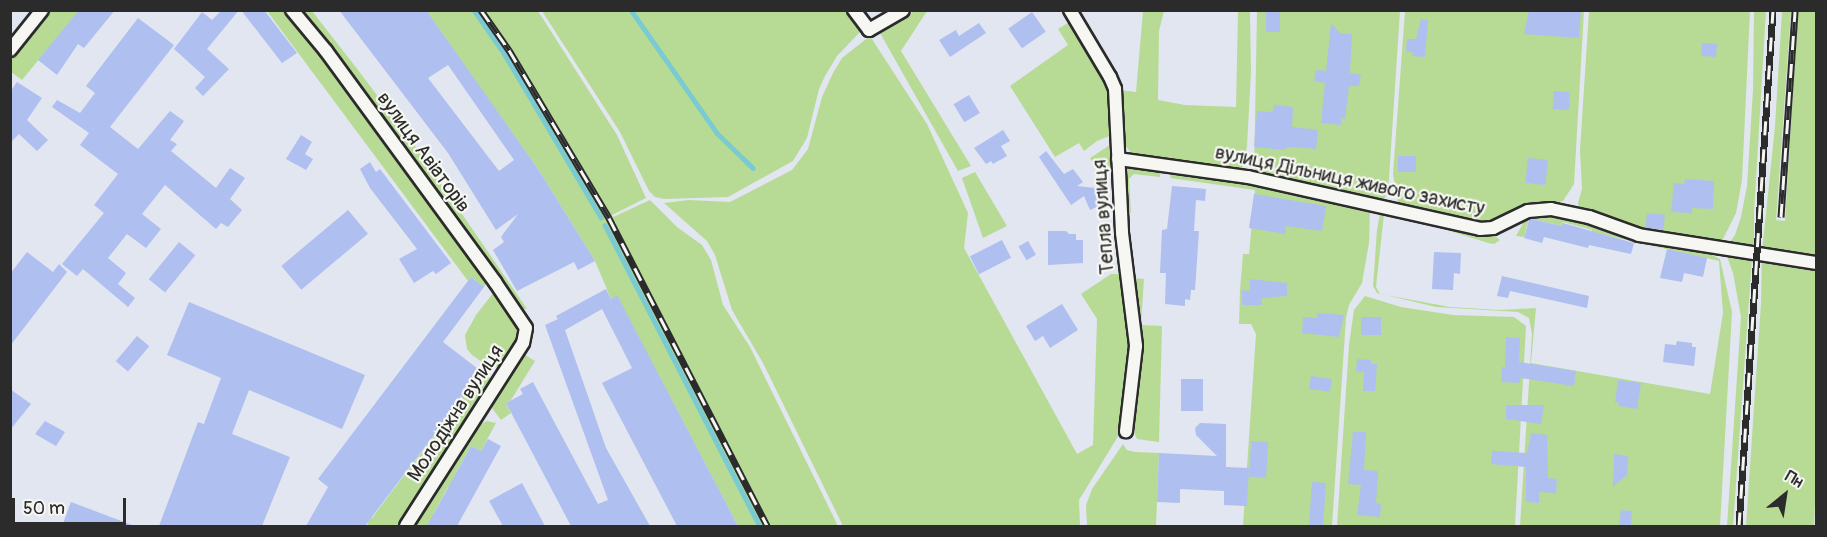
<!DOCTYPE html>
<meta charset="utf-8">
<style>
body{margin:0}
#map{position:relative;width:1827px;height:537px;overflow:hidden;background:#e1e6f1;font-family:Pangolin,sans-serif}
div>[style]{position:absolute}
[style*='--x']{left:calc(var(--x)*1px);top:calc(var(--y)*1px);width:calc(var(--w)*1px);rotate:calc(var(--a)*1deg)}
.green>*{inset:0;background:#b7db95}
.stream>*{height:4.5px;margin:-2.25px;padding:0 2.25px;transform-origin:2.25px;border-radius:2.25px;background:#7acbd1}
.building>*{inset:0;background:#afbfef;transform-origin:0 0}
.roads{filter:drop-shadow(2px 0 #2b2b2b) drop-shadow(-2px 0 #2b2b2b) drop-shadow(0 2px #2b2b2b) drop-shadow(0 -2px #2b2b2b)}
.minor>*{height:12px;margin:-6px;padding:0 6px;transform-origin:6px;border-radius:6px;background:#f6f6f2}
.rail>*{height:7px;margin-top:-3.5px;transform-origin:0;background:repeating-linear-gradient(90deg,#f6f6f2 0 14px,#2b2b2b 0 28px);box-sizing:border-box;border-block:2px solid #2b2b2b}
span{translate:-50% -50%;white-space:nowrap;text-align:center;line-height:1.15;-webkit-text-stroke:4.5px #f6f6f2;paint-order:stroke}
.street-label{font-size:20px;color:#2b2b2b}
.frame{position:absolute;inset:0;border:12px solid #2b2b2b;pointer-events:none}
.north{position:absolute;left:1755px;top:465px;width:60px;height:60px;-webkit-text-stroke:4px #f6f6f2;paint-order:stroke;rotate:30deg;font-size:16px;font-weight:700;line-height:24px;text-align:center;color:#2b2b2b}
.north::after{content:'';display:block;margin:auto;width:21px;height:27px;background:#2b2b2b;clip-path:polygon(50% 0,100% 100%,50% 72%,0 100%)}
.scale{position:absolute;left:12px;top:498px;width:114px;height:27px;box-sizing:border-box;border:3px solid #2b2b2b;border-top:0;padding-left:8px;font-size:18px;line-height:21px;white-space:nowrap;color:#2b2b2b;-webkit-text-stroke:4px #f6f6f2;paint-order:stroke}
</style>
<div id="map">
<div class="green">
<i style="clip-path:polygon(50px 11px,79px 11px,22px 80px,11px 72px,10px 59px)"></i>
<i style="clip-path:polygon(267px 11px,284px 11px,320px 54px,482px 273px,487px 283px,484px 287px,471px 277px,468px 281px)"></i>
<i style="clip-path:polygon(298px 11px,312px 11px,358px 70px,419px 151px,527px 309px,518px 308px)"></i>
<i style="clip-path:polygon(426px 11px,478px 11px,506px 51px,605px 218px,764px 526px,738px 526px,617px 296px,611px 299px,595px 261px,540px 172px)"></i>
<i style="clip-path:polygon(484px 11px,538px 11px,617px 135px,646px 198px,610px 216px,553px 117px)"></i>
<i style="clip-path:polygon(542px 11px,846px 11px,860px 32px,837px 56px,825px 76px,819px 89px,807px 138px,793px 161px,728px 197px,664px 199px,655px 197px,649px 191px,620px 132px)"></i>
<i style="clip-path:polygon(914px 11px,927px 11px,901px 51px,971px 166px,958px 171px,880px 33px,882px 28px,901px 22px)"></i>
<i style="clip-path:polygon(1143px 11px,1164px 11px,1159px 31px,1158px 100px,1185px 105px,1236px 107px,1238px 11px,1250px 11px,1251px 72px,1247px 146px,1242px 171px,1237px 173px,1144px 156px,1132px 153px,1124px 145px,1118px 90px,1136px 92px)"></i>
<i style="clip-path:polygon(1257px 11px,1400px 11px,1388px 193px,1381px 203px,1366px 200px,1358px 194px,1254px 174px)"></i>
<i style="clip-path:polygon(1405px 11px,1584px 11px,1574px 184px,1563px 201px,1499px 221px,1474px 223px,1398px 203px,1393px 174px)"></i>
<i style="clip-path:polygon(1589px 11px,1750px 11px,1742px 180px,1736px 213px,1722px 241px,1716px 244px,1638px 231px,1580px 210px,1578px 203px,1582px 189px,1580px 150px)"></i>
<i style="clip-path:polygon(1754px 11px,1766px 11px,1754px 212px,1754px 252px,1727px 246px,1735px 235px,1741px 217px,1747px 186px,1753px 90px)"></i>
<i style="clip-path:polygon(1782px 11px,1791px 11px,1776px 220px,1785px 221px,1798px 11px,1816px 11px,1816px 481px,1814px 526px,1746px 526px,1761px 303px,1762px 252px,1775px 126px)"></i>
<i style="clip-path:polygon(1071px 21px,1107px 83px,1112px 135px,1097px 141px,1084px 151px,1079px 143px,1055px 157px,1010px 86px,1068px 45px,1058px 29px)"></i>
<i style="clip-path:polygon(870px 36px,927px 124px,968px 213px,964px 248px,1077px 454px,1093px 445px,1097px 319px,1081px 294px,1111px 274px,1123px 274px,1132px 345px,1125px 425px,1079px 500px,1080px 526px,843px 526px,763px 363px,732px 310px,715px 255px,707px 241px,664px 203px,689px 200px,730px 202px,792px 170px,808px 149px,822px 97px,833px 73px,842px 58px)"></i>
<i style="clip-path:polygon(1113px 143px,1114px 163px,1100px 172px,1090px 158px)"></i>
<i style="clip-path:polygon(1129px 163px,1161px 169px,1160px 177px,1134px 174px,1129px 179px,1131px 213px,1126px 211px,1124px 175px)"></i>
<i style="clip-path:polygon(1173px 169px,1370px 210px,1369px 243px,1362px 283px,1349px 305px,1346px 318px,1332px 526px,1243px 526px,1256px 334px,1251px 324px,1239px 324px,1240px 290px,1243px 254px,1249px 254px,1255px 190px,1170px 178px)"></i>
<i style="clip-path:polygon(975px 172px,1007px 226px,983px 238px,962px 178px)"></i>
<i style="clip-path:polygon(650px 200px,677px 227px,702px 245px,711px 260px,723px 305px,750px 347px,838px 526px,770px 526px,611px 218px)"></i>
<i style="clip-path:polygon(1383px 210px,1494px 235px,1500px 240px,1494px 244px,1488px 243px,1406px 217px,1384px 214px,1376px 287px,1380px 294px,1450px 307px,1500px 310px,1536px 308px,1531px 363px,1710px 394px,1723px 313px,1719px 261px,1592px 232px,1592px 230px,1563px 222px,1562px 226px,1529px 218px,1524px 237px,1516px 236px,1527px 216px,1562px 214px,1635px 237px,1705px 252px,1720px 259px,1732px 312px,1720px 526px,1520px 526px,1532px 334px,1529px 318px,1518px 312px,1436px 307px,1377px 293px,1373px 286px,1377px 230px,1380px 213px)"></i>
<i style="clip-path:polygon(1726px 254px,1752px 258px,1733px 526px,1727px 526px,1741px 317px,1733px 273px)"></i>
<i style="clip-path:polygon(1130px 274px,1134px 274px,1134px 278px,1144px 279px,1141px 325px,1162px 326px,1159px 442px,1137px 439px,1131px 425px)"></i>
<i style="clip-path:polygon(494px 292px,521px 329px,519px 343px,498px 367px,488px 366px,472px 355px,467px 349px,465px 335px,476px 315px)"></i>
<i style="clip-path:polygon(1365px 296px,1401px 307px,1453px 315px,1514px 317px,1526px 326px,1515px 526px,1337px 526px,1349px 345px,1354px 310px)"></i>
<i style="clip-path:polygon(522px 353px,535px 361px,511px 400px,506px 403px,511px 413px,501px 420px,492px 408px,493px 400px)"></i>
<i style="clip-path:polygon(482px 372px,493px 380px,400px 526px,367px 526px,369px 516px,372px 518px)"></i>
<i style="clip-path:polygon(487px 421px,496px 423px,481px 451px,471px 446px,456px 473px,458px 493px,448px 487px,434px 513px,444px 519px,440px 526px,411px 526px,475px 427px)"></i>
<i style="clip-path:polygon(1123px 444px,1127px 450px,1135px 452px,1159px 453px,1156px 526px,1087px 526px,1086px 505px,1092px 489px)"></i>
</div>
<div class="stream">
<i style="--x:474;--y:10;--w:52;--a:55.1"></i>
<i style="--x:504;--y:53;--w:191;--a:59.4"></i>
<i style="--x:631;--y:10;--w:150;--a:55"></i>
<i style="--x:717;--y:133;--w:50;--a:44.2"></i>
<i style="--x:605;--y:225;--w:339;--a:62.8"></i>
</div>
<div class="building">
<i style="clip-path:polygon(79px 10px,115px 10px,84px 48px,78px 44px,57px 75px,38px 60px)"></i>
<i style="clip-path:polygon(222px 10px,239px 10px,207px 49px,229px 69px,203px 96px,195px 88px,205px 77px,174px 49px,202px 12px,212px 20px)"></i>
<i style="clip-path:polygon(241px 10px,264px 10px,297px 53px,282px 63px)"></i>
<i style="clip-path:polygon(evenodd,339px 10px,426px 10px,540px 172px,595px 261px,578px 270px,574px 262px,517px 291px,493px 250px,504px 242px,501px 237px,518px 214px,496px 230px,448px 153px,339px 10px,448px 65px,514px 160px,499px 171px,428px 78px,448px 65px)"></i>
<i style="left:1266px;top:10px;width:14px;height:22px"></i>
<i style="clip-path:polygon(1529px 10px,1581px 10px,1579px 38px,1524px 34px)"></i>
<i style="left:1032px;top:12px;width:24px;height:29px;rotate:55deg"></i>
<i style="clip-path:polygon(138px 18px,174px 45px,110px 127px,138px 149px,170px 111px,184px 121px,170px 140px,177px 144px,171px 151px,216px 188px,230px 168px,245px 178px,230px 199px,242px 210px,228px 227px,221px 223px,216px 229px,165px 185px,142px 214px,161px 229px,146px 248px,127px 234px,108px 258px,126px 273px,118px 284px,135px 298px,128px 307px,83px 269px,77px 276px,62px 264px,104px 213px,94px 205px,118px 174px,80px 145px,89px 133px,52px 107px,57px 100px,80px 113px,95px 93px,86px 86px)"></i>
<i style="clip-path:polygon(1421px 19px,1428px 20px,1425px 57px,1412px 56px,1413px 52px,1406px 51px,1407px 39px,1416px 39px)"></i>
<i style="clip-path:polygon(979px 23px,986px 33px,950px 57px,939px 40px,956px 30px,959px 36px)"></i>
<i style="clip-path:polygon(1331px 23px,1340px 33px,1352px 34px,1350px 73px,1361px 75px,1359px 86px,1349px 86px,1345px 119px,1341px 118px,1341px 125px,1321px 123px,1325px 83px,1314px 81px,1316px 70px,1326px 71px)"></i>
<i style="left:1702px;top:43px;width:15px;height:13px;rotate:4deg"></i>
<i style="clip-path:polygon(17px 82px,42px 98px,27px 120px,48px 140px,37px 151px,19px 134px,10px 143px,10px 92px)"></i>
<i style="left:1554px;top:91px;width:16px;height:18px;rotate:4deg"></i>
<i style="left:969px;top:95px;width:21px;height:18px;rotate:59deg"></i>
<i style="clip-path:polygon(1274px 105px,1293px 107px,1292px 127px,1318px 130px,1316px 149px,1293px 147px,1285px 148px,1284px 150px,1254px 147px,1257px 111px,1273px 112px)"></i>
<i style="clip-path:polygon(1003px 130px,1010px 141px,1001px 146px,1007px 156px,993px 164px,991px 161px,986px 164px,974px 148px)"></i>
<i style="clip-path:polygon(301px 135px,312px 142px,305px 154px,313px 159px,306px 170px,286px 159px)"></i>
<i style="clip-path:polygon(1046px 151px,1064px 174px,1073px 169px,1083px 182px,1077px 186px,1104px 189px,1110px 201px,1090px 210px,1084px 196px,1071px 205px,1039px 157px)"></i>
<i style="left:1398px;top:156px;width:18px;height:16px"></i>
<i style="left:1528px;top:158px;width:20px;height:25px;rotate:6deg"></i>
<i style="clip-path:polygon(370px 162px,376px 172px,380px 169px,451px 263px,436px 274px,433px 271px,414px 283px,399px 259px,417px 249px,370px 188px,360px 169px)"></i>
<i style="clip-path:polygon(1685px 179px,1714px 181px,1713px 209px,1692px 208px,1692px 213px,1671px 212px,1674px 183px,1684px 184px)"></i>
<i style="clip-path:polygon(1172px 186px,1206px 189px,1205px 201px,1196px 200px,1194px 231px,1199px 231px,1195px 290px,1191px 290px,1190px 300px,1185px 299px,1185px 306px,1165px 304px,1166px 273px,1160px 273px,1162px 230px,1167px 229px)"></i>
<i style="clip-path:polygon(1254px 194px,1326px 206px,1322px 231px,1285px 226px,1286px 234px,1249px 228px)"></i>
<i style="left:348px;top:210px;width:31px;height:87px;rotate:50deg"></i>
<i style="left:1647px;top:213px;width:18px;height:15px;rotate:6deg"></i>
<i style="clip-path:polygon(1532px 219px,1562px 226px,1563px 223px,1634px 243px,1631px 254px,1589px 245px,1588px 248px,1544px 237px,1542px 243px,1524px 238px,1529px 220px)"></i>
<i style="clip-path:polygon(1048px 231px,1066px 231px,1069px 234px,1076px 234px,1076px 240px,1083px 240px,1083px 263px,1048px 265px)"></i>
<i style="left:1002px;top:240px;width:20px;height:36px;rotate:63deg"></i>
<i style="left:1028px;top:241px;width:16px;height:11px;rotate:60deg"></i>
<i style="left:179px;top:242px;width:21px;height:48px;rotate:39deg"></i>
<i style="clip-path:polygon(1667px 249px,1707px 258px,1703px 277px,1684px 273px,1682px 282px,1660px 278px)"></i>
<i style="clip-path:polygon(27px 252px,53px 272px,59px 264px,67px 272px,10px 346px,10px 274px)"></i>
<i style="clip-path:polygon(1434px 252px,1461px 253px,1460px 274px,1454px 273px,1453px 290px,1432px 289px)"></i>
<i style="clip-path:polygon(1502px 276px,1589px 296px,1587px 308px,1510px 291px,1508px 298px,1497px 296px)"></i>
<i style="clip-path:polygon(471px 277px,484px 287px,443px 342px,482px 372px,365px 526px,306px 526px,328px 487px,318px 479px)"></i>
<i style="clip-path:polygon(1250px 279px,1287px 283px,1287px 296px,1262px 298px,1262px 305px,1242px 305px,1242px 290px,1250px 291px)"></i>
<i style="clip-path:polygon(606px 289px,611px 299px,617px 295px,738px 526px,677px 526px,602px 383px,632px 368px,602px 309px,565px 330px,606px 448px,650px 526px,571px 526px,506px 403px,523px 394px,520px 389px,533px 382px,598px 504px,608px 500px,545px 325px,558px 319px,556px 316px)"></i>
<i style="clip-path:polygon(189px 302px,365px 375px,342px 429px,249px 390px,232px 434px,290px 457px,262px 526px,159px 526px,198px 422px,204px 424px,221px 378px,167px 355px)"></i>
<i style="clip-path:polygon(1062px 304px,1078px 330px,1050px 348px,1043px 336px,1035px 341px,1026px 326px)"></i>
<i style="clip-path:polygon(1317px 313px,1344px 315px,1339px 337px,1302px 333px,1303px 317px,1317px 318px)"></i>
<i style="left:1361px;top:317px;width:20px;height:18px"></i>
<i style="left:137px;top:336px;width:16px;height:33px;rotate:40deg"></i>
<i style="clip-path:polygon(1506px 337px,1520px 338px,1519px 362px,1576px 371px,1574px 386px,1520px 378px,1520px 383px,1501px 382px,1502px 367px,1505px 367px)"></i>
<i style="clip-path:polygon(1677px 341px,1692px 343px,1692px 347px,1696px 347px,1694px 366px,1663px 362px,1665px 344px,1676px 345px)"></i>
<i style="clip-path:polygon(1357px 359px,1371px 360px,1371px 364px,1377px 364px,1375px 391px,1363px 391px,1364px 372px,1356px 371px)"></i>
<i style="left:1311px;top:376px;width:21px;height:13px;rotate:8deg"></i>
<i style="left:1181px;top:379px;width:22px;height:32px"></i>
<i style="clip-path:polygon(1618px 380px,1641px 383px,1637px 409px,1619px 406px,1618px 402px,1615px 402px)"></i>
<i style="clip-path:polygon(10px 389px,31px 404px,10px 430px)"></i>
<i style="clip-path:polygon(1506px 405px,1544px 405px,1541px 424px,1506px 419px)"></i>
<i style="clip-path:polygon(45px 421px,65px 432px,56px 446px,35px 434px)"></i>
<i style="clip-path:polygon(1200px 423px,1226px 424px,1226px 467px,1249px 468px,1247px 506px,1224px 505px,1224px 491px,1180px 489px,1180px 503px,1157px 502px,1159px 453px,1217px 456px,1196px 435px,1195px 428px)"></i>
<i style="clip-path:polygon(1353px 432px,1366px 432px,1364px 470px,1378px 471px,1376px 503px,1381px 504px,1380px 517px,1357px 515px,1361px 485px,1348px 484px)"></i>
<i style="clip-path:polygon(1531px 433px,1547px 435px,1548px 478px,1557px 479px,1556px 493px,1539px 492px,1539px 503px,1526px 502px,1526px 467px,1491px 464px,1492px 451px,1527px 453px)"></i>
<i style="clip-path:polygon(488px 439px,501px 446px,457px 526px,427px 526px,471px 446px,481px 451px)"></i>
<i style="left:1251px;top:441px;width:17px;height:36px;rotate:3deg"></i>
<i style="clip-path:polygon(1614px 454px,1628px 456px,1627px 475px,1613px 487px)"></i>
<i style="left:1312px;top:482px;width:14px;height:44px;rotate:4deg"></i>
<i style="clip-path:polygon(522px 483px,545px 526px,503px 526px,489px 501px)"></i>
<i style="clip-path:polygon(71px 502px,132px 525px,132px 526px,62px 526px)"></i>
<i style="clip-path:polygon(1621px 510px,1632px 511px,1631px 526px,1619px 526px)"></i>
</div>
<div class="roads">
<div class="minor">
<i style="--x:292;--y:10;--w:53;--a:50.3"></i>
<i style="--x:326;--y:51;--w:286;--a:53.8"></i>
<i style="--x:495;--y:282;--w:55;--a:56"></i>
<i style="--x:526;--y:328;--w:15;--a:101"></i>
<i style="--x:523;--y:343;--w:217;--a:122.6"></i>
<i style="--x:854;--y:10;--w:25;--a:53"></i>
<i style="--x:869;--y:30;--w:39;--a:-30"></i>
<i style="--x:1070;--y:10;--w:78;--a:59.2"></i>
<i style="--x:1110;--y:77;--w:13;--a:67"></i>
<i style="--x:1115;--y:89;--w:144;--a:87.2"></i>
<i style="--x:1122;--y:233;--w:114;--a:82.9"></i>
<i style="--x:1136;--y:346;--w:86;--a:96.7"></i>
<i style="--x:10;--y:50;--w:51;--a:-51.3"></i>
<i style="--x:1118;--y:159;--w:131;--a:7.9"></i>
<i style="--x:1248;--y:177;--w:238;--a:12.6"></i>
<i style="--x:1480;--y:229;--w:13;--a:-4"></i>
<i style="--x:1493;--y:228;--w:39;--a:-26"></i>
<i style="--x:1528;--y:211;--w:23;--a:-5"></i>
<i style="--x:1551;--y:209;--w:39;--a:12"></i>
<i style="--x:1589;--y:217;--w:53;--a:19.8"></i>
<i style="--x:1639;--y:235;--w:179;--a:9"></i>
</div>
</div>
<div class="rail">
<i style="--x:481;--y:10;--w:49;--a:55"></i>
<i style="--x:509;--y:50;--w:196;--a:59.2"></i>
<i style="--x:609;--y:218;--w:346;--a:62.8"></i>
<i style="--x:1781;--y:217;--w:207;--a:-86.1"></i>
<i style="--x:1739;--y:526;--w:517;--a:-86.23"></i>
</div>
<div class="street-label">
<span style="left:424px;top:152px;rotate:54deg">вулиця Авіаторів</span>
<span style="left:1350px;top:180px;rotate:12deg">вулиця Дільниця живого захисту</span>
<span style="left:1103px;top:217px;rotate:-94deg">Тепла вулиця</span>
<span style="left:455px;top:413px;rotate:-57deg">Молодіжна вулиця</span>
</div>
<div class="frame"></div>
<div class="north">Пн</div>
<div class="scale">50 m</div>
</div>
